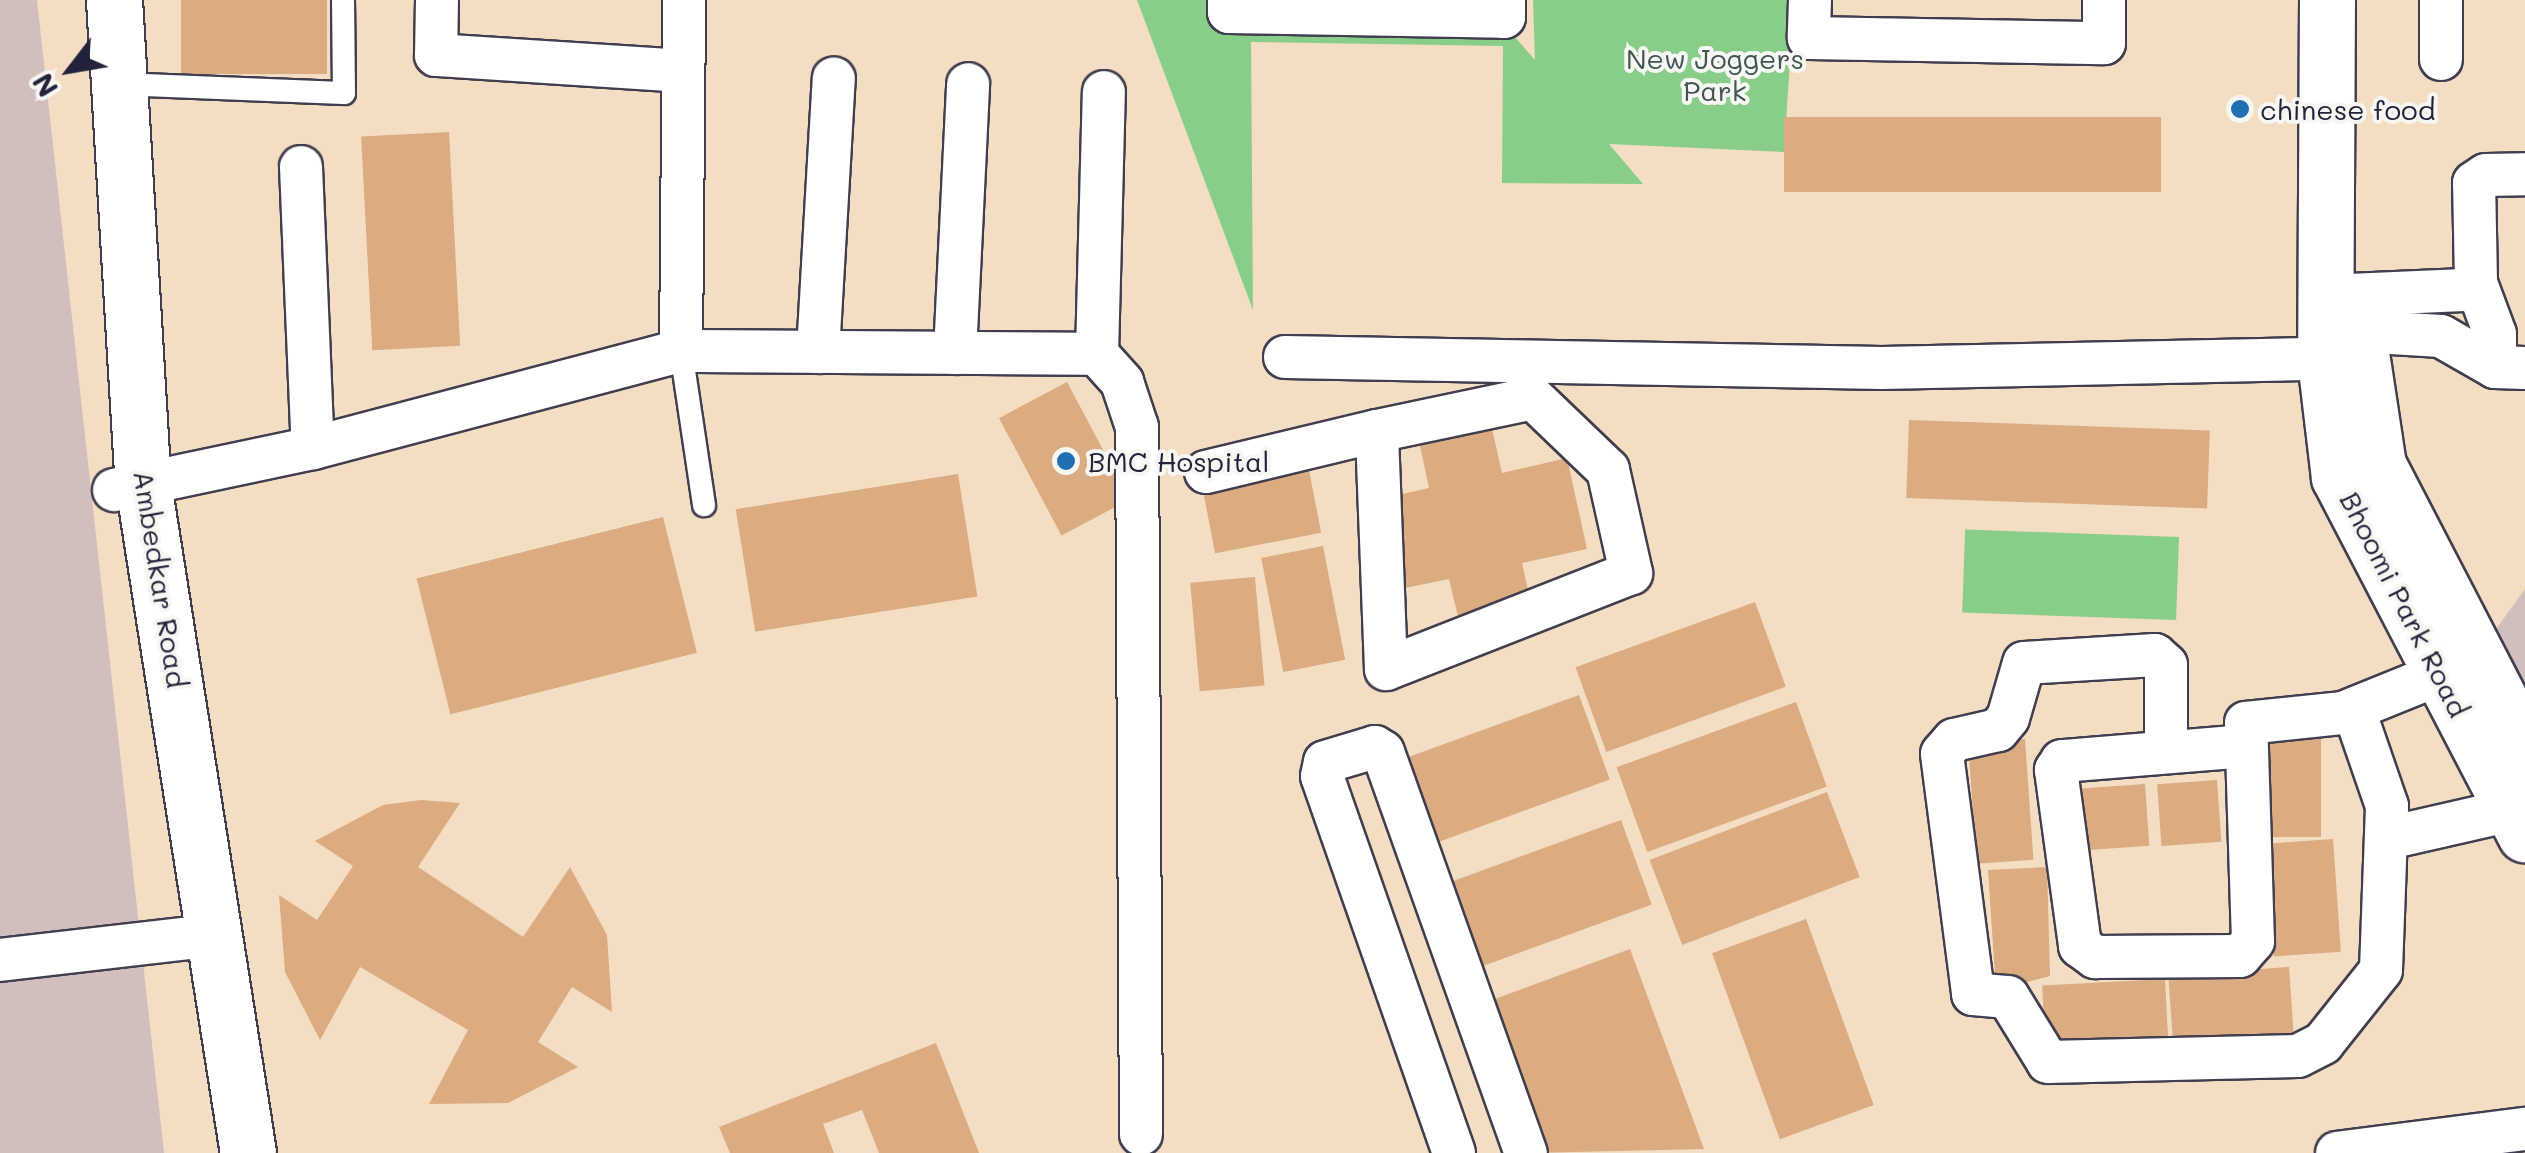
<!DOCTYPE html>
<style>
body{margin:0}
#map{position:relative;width:2525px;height:1153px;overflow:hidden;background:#f3ddc3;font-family:Mali,sans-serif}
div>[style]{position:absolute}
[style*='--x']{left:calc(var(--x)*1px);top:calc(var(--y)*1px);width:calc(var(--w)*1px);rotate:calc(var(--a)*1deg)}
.industrial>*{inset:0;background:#d1bfbd}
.green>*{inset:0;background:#88ce88;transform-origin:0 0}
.building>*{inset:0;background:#dbab81;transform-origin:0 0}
.roads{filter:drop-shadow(2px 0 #413e4f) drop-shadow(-2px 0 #413e4f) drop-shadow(0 2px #413e4f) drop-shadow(0 -2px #413e4f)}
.lane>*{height:22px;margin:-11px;padding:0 11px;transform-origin:11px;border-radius:11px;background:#fff}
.street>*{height:42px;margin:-21px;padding:0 21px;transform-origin:21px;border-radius:21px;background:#fff}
.secondary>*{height:55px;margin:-27.5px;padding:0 27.5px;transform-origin:27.5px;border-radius:27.5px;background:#fff}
.dots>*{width:28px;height:28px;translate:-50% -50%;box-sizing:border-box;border:5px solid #f6f6f2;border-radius:50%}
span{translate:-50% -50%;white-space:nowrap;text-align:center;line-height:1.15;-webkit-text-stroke:8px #f6f6f2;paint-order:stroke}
.park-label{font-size:28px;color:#415652}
.poi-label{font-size:28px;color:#22223b}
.left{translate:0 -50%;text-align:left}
.street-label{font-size:28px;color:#22223b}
.north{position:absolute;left:20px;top:20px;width:100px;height:100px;-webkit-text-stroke:8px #f6f6f2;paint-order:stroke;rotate:239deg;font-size:28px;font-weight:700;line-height:40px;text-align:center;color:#22223b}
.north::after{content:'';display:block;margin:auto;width:35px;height:45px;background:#22223b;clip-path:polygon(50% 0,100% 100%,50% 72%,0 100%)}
</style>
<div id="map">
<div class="industrial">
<i style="clip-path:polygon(0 0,37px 0,164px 1153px,0 1153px)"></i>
<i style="clip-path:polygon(2525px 589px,2525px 699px,2491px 636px)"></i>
</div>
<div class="green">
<i style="clip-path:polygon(1137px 0,1482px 0,1535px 60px,1533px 0,1794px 0,1784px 152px,1609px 144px,1643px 184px,1502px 183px,1503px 46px,1251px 42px,1253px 310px)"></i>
<i style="left:2179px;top:537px;width:83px;height:214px;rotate:92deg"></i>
</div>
<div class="building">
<i style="left:181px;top:0;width:146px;height:74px"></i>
<i style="left:2161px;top:117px;width:75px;height:377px;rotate:90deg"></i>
<i style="left:449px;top:132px;width:214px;height:88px;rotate:87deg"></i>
<i style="left:1067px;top:382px;width:133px;height:77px;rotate:62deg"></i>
<i style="clip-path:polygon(1488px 411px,1502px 473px,1567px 458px,1587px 549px,1522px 563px,1532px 608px,1460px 625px,1449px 579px,1405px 588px,1385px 498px,1429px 488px,1416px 427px)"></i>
<i style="left:1909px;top:420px;width:301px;height:78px;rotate:2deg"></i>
<i style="left:1308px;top:465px;width:69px;height:108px;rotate:79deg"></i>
<i style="left:958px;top:474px;width:124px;height:225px;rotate:81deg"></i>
<i style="left:663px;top:517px;width:140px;height:254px;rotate:76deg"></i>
<i style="left:1323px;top:546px;width:116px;height:63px;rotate:79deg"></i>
<i style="left:1255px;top:577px;width:109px;height:65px;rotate:85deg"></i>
<i style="left:1755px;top:602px;width:90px;height:191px;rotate:70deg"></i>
<i style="left:1579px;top:695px;width:90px;height:191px;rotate:70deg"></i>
<i style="left:1796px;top:702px;width:90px;height:191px;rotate:70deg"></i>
<i style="clip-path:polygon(2321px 722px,2321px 837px,2264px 837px,2253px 727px)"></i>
<i style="left:2025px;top:739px;width:121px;height:57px;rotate:86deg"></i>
<i style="left:2217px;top:780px;width:62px;height:60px;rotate:86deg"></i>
<i style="left:2145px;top:784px;width:62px;height:68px;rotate:86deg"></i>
<i style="left:1827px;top:792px;width:91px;height:190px;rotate:69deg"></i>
<i style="clip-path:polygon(421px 800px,460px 803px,418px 867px,523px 937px,570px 867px,607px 935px,612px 1012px,572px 987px,538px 1042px,578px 1067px,508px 1103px,429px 1104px,468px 1030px,360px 967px,320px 1040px,285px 972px,279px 895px,317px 920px,353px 866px,315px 841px,383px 805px)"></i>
<i style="left:1621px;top:820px;width:90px;height:191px;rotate:70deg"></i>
<i style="left:2333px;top:839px;width:113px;height:67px;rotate:86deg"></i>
<i style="clip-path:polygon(2047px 867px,2050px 976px,1996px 990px,1988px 870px)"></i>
<i style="left:1806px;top:919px;width:198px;height:100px;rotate:70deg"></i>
<i style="clip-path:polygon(1630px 949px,1704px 1149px,1530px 1153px,1476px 1006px)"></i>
<i style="left:2289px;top:967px;width:66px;height:121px;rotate:86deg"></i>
<i style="left:2165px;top:979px;width:66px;height:123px;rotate:87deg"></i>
<i style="clip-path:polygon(936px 1043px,979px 1153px,879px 1153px,862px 1110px,823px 1124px,834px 1153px,730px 1153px,719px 1127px)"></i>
</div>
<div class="roads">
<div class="lane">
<i style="--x:118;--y:84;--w:226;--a:2.3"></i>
<i style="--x:344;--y:93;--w:93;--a:-90.6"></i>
<i style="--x:681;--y:351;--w:156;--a:81.5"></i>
</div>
<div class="street">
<i style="--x:437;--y:0;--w:55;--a:91"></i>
<i style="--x:436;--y:55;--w:247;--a:3.7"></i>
<i style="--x:1229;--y:0;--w:12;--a:90"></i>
<i style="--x:1229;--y:12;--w:275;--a:1"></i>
<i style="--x:1504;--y:17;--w:17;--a:-90"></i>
<i style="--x:1810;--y:0;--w:38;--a:92"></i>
<i style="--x:1809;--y:38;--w:295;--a:1"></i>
<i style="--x:2104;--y:43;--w:43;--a:-90"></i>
<i style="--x:2441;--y:0;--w:59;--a:90"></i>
<i style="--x:301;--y:167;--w:281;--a:87.6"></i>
<i style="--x:2476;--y:283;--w:54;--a:69.6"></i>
<i style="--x:2495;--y:334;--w:33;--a:90"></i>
<i style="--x:2326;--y:296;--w:138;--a:-2.5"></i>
<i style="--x:2464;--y:290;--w:14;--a:-30"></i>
<i style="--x:2476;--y:283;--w:100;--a:-91.1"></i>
<i style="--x:2474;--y:183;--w:14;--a:-34"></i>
<i style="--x:2486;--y:175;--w:39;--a:-1"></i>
<i style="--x:2325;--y:329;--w:116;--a:3.5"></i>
<i style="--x:2441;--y:336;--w:62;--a:29.9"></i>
<i style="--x:2495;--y:367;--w:30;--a:2"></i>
<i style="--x:681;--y:351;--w:351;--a:-89.5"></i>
<i style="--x:818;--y:352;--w:274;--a:-86.7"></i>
<i style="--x:955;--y:353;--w:269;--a:-87.2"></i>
<i style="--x:1097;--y:354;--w:262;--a:-88.5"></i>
<i style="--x:1285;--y:357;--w:597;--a:1.06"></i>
<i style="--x:1882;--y:368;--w:472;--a:-1.2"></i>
<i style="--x:1206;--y:472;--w:176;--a:-13.5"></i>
<i style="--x:1377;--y:431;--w:159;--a:-11.9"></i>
<i style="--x:1533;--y:398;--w:104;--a:43.8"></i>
<i style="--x:1608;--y:470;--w:106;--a:77.4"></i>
<i style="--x:1631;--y:573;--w:263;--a:158.6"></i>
<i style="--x:1386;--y:669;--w:238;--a:-92.2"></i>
<i style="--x:114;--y:490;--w:203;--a:-11.9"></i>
<i style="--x:313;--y:448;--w:381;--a:-14.8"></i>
<i style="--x:681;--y:351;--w:416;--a:0.4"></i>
<i style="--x:1097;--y:354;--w:38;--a:48"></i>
<i style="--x:1122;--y:382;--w:47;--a:71.6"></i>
<i style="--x:1137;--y:427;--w:707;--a:89.68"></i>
<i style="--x:2246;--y:746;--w:185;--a:175.3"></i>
<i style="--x:2062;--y:761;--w:11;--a:124"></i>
<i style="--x:2056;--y:770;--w:178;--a:82.2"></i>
<i style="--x:2080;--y:946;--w:19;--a:36"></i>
<i style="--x:2095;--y:957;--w:145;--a:-0.4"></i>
<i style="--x:2240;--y:956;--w:20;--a:-49"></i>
<i style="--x:2253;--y:941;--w:218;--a:-91.8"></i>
<i style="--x:2246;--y:723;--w:98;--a:-5.9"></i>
<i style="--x:2343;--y:713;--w:136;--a:-22"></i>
<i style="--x:2166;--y:752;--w:87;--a:-90"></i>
<i style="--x:2166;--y:665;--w:15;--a:-138"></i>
<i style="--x:2155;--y:655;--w:131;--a:176.5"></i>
<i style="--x:2024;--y:663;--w:57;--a:106.2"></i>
<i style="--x:2008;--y:718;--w:16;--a:130"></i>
<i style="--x:1998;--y:730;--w:45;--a:167.2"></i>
<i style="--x:1954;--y:740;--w:18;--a:131"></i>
<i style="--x:1942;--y:754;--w:242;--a:82.6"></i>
<i style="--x:1973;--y:994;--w:35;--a:5"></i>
<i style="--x:2008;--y:997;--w:76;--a:58.4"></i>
<i style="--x:2048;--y:1062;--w:250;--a:-1.4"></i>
<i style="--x:2298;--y:1056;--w:28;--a:-27"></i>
<i style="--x:2323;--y:1043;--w:93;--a:-51.5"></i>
<i style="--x:2381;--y:970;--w:164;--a:-87.9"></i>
<i style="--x:2387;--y:806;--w:102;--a:-109"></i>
<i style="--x:2388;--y:838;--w:140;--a:-12.8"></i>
<i style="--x:0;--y:960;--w:216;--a:-6.6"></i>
<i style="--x:1454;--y:1153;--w:399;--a:-109.3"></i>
<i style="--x:1322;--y:776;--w:14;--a:-78"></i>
<i style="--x:1325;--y:762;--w:52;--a:-16.7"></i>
<i style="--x:1375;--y:747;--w:9;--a:32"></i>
<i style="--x:1383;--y:752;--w:426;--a:70.4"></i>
<i style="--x:2337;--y:1153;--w:190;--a:-7.3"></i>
</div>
<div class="secondary">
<i style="--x:114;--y:0;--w:485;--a:86.6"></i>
<i style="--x:143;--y:484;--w:677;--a:81.08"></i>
<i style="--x:2327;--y:0;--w:360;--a:90.3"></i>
<i style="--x:2325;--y:360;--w:118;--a:83.2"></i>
<i style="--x:2339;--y:477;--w:403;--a:62.5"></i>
<i style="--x:2361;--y:353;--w:113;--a:81.4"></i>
<i style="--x:2378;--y:465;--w:319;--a:62.6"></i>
</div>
</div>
<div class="dots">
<i style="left:2240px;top:109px;background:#1f6fb2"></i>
<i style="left:1066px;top:461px;background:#1f6fb2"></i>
</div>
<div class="park-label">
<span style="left:1715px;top:74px">New Joggers<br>Park</span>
</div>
<div class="poi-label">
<span class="left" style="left:2260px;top:109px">chinese food</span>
<span class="left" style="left:1088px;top:461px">BMC Hospital</span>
</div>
<div class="street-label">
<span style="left:161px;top:579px;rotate:81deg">Ambedkar Road</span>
<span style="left:2405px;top:604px;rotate:63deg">Bhoomi Park Road</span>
</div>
<div class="north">N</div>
</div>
